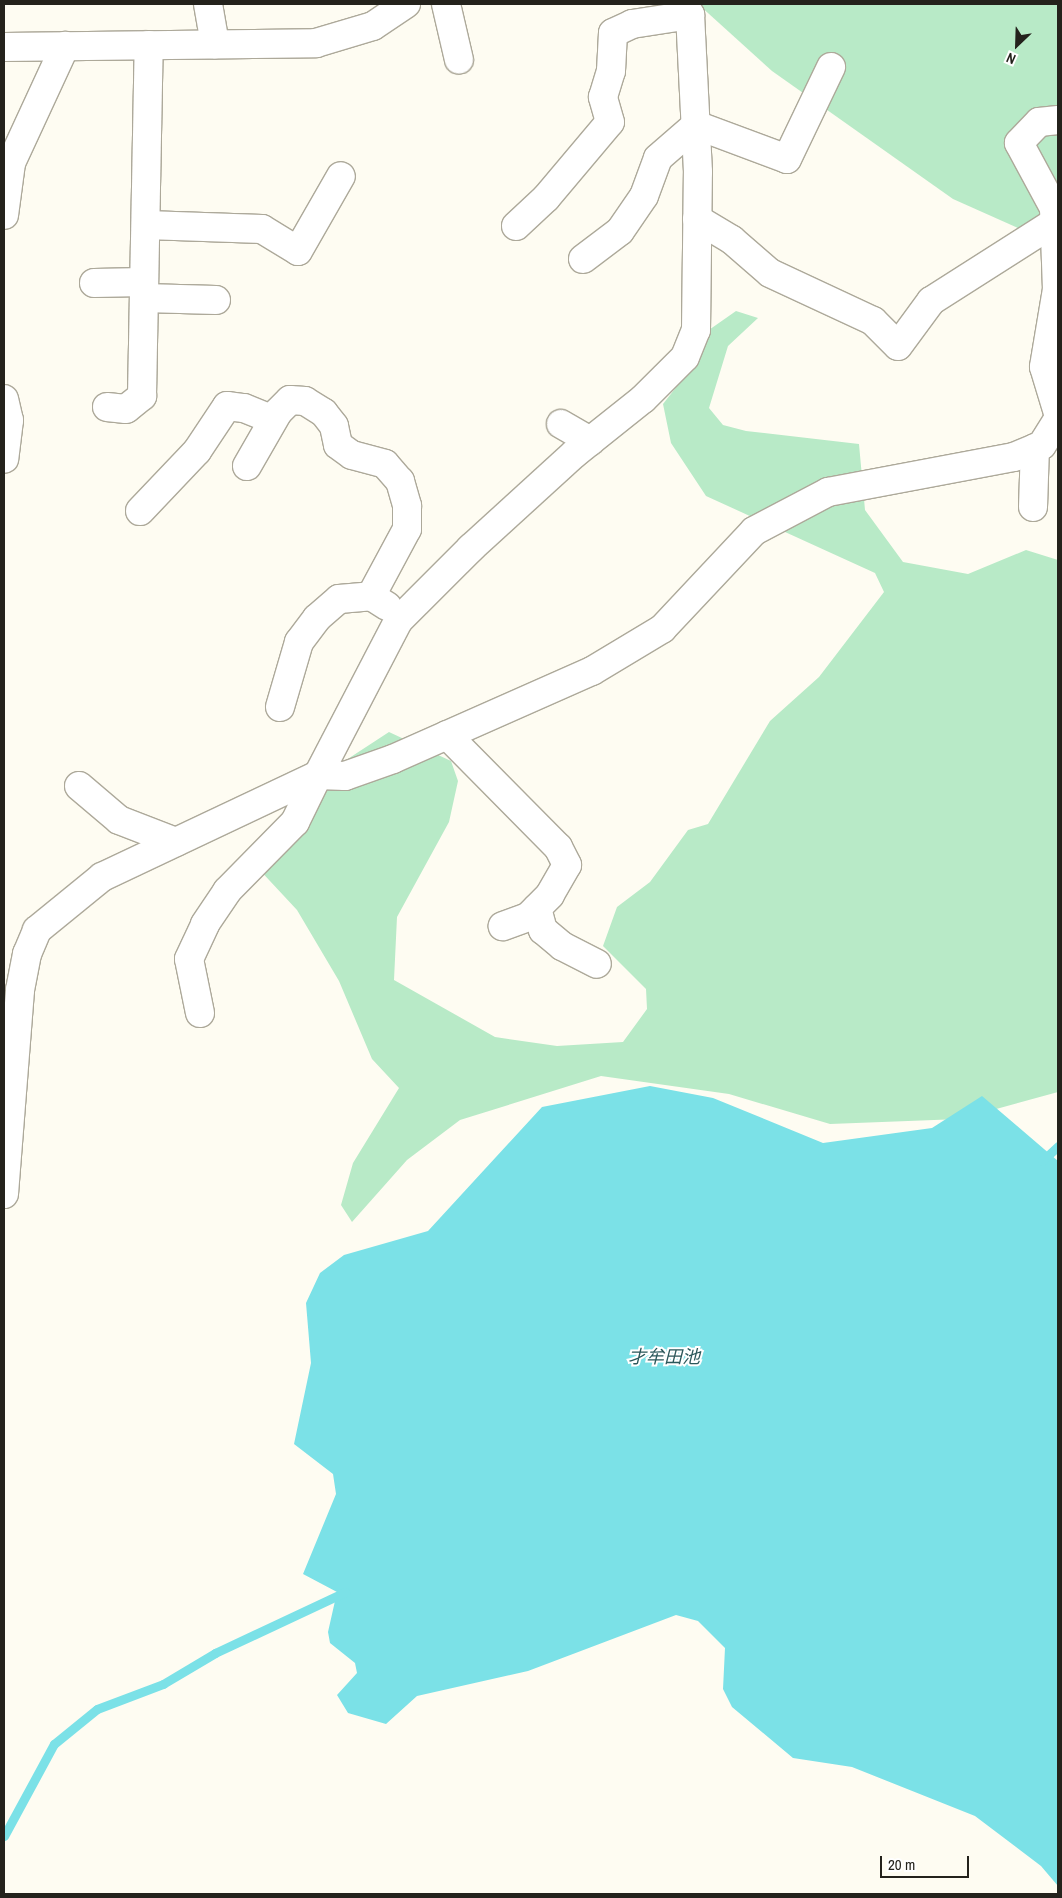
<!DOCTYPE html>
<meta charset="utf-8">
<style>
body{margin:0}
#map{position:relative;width:1062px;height:1898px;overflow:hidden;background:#fefcf2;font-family:"Archivo Narrow","Noto Sans JP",sans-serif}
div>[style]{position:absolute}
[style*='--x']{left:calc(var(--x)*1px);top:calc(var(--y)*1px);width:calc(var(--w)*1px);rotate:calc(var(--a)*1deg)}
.green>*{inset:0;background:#b8eac7}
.water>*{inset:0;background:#7be1e7}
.stream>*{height:9px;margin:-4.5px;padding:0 4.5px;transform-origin:4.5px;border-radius:4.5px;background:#7be1e7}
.roads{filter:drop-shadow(1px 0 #ada99a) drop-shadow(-1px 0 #ada99a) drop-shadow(0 1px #ada99a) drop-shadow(0 -1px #ada99a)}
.minor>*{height:28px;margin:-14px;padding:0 14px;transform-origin:14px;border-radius:14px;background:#fff}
span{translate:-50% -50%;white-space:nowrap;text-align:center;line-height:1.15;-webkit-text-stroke:4px #fff;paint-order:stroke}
.water-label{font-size:18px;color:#2b585b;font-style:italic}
.frame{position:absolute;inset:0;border:5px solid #24221c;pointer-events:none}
.north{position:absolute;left:992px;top:20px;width:50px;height:50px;-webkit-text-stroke:4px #fff;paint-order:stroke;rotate:204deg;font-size:14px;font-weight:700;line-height:20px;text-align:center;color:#24221c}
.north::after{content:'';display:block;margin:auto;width:18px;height:22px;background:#24221c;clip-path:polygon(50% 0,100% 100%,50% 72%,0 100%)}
.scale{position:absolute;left:880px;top:1856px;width:89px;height:22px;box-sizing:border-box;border:2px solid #24221c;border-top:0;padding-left:6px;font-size:15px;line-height:18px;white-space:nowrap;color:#24221c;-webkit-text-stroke:4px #fff;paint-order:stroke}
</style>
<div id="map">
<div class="green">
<i style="clip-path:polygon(698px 4px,1058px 4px,1058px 246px,953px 199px,772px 71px)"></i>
<i style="clip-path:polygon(736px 311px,758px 318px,728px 346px,709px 408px,723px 425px,746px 431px,859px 444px,865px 510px,903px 562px,968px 574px,1026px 550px,1058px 560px,1058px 1092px,960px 1119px,830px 1124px,729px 1094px,601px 1076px,460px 1120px,407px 1160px,352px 1222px,341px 1205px,353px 1163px,399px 1088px,372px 1059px,339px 981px,297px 910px,256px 866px,337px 766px,389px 732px,451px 761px,458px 781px,449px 822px,397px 917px,394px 980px,495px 1037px,557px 1046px,623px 1042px,647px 1009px,646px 989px,603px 946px,617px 907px,650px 882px,688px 830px,708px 824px,770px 721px,819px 677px,884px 592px,875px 573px,706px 496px,671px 443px,663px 404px,688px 372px,706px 332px)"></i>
</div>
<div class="water">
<i style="clip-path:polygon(650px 1086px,713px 1098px,823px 1143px,932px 1128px,982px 1096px,1058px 1161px,1058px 1886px,1041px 1866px,975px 1816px,852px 1767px,793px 1758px,732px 1707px,723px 1689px,725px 1648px,698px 1621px,676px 1615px,528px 1671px,417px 1696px,386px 1724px,348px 1713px,337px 1695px,357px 1673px,355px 1663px,330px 1643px,328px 1632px,337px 1592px,303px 1574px,336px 1494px,333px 1474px,294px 1444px,311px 1363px,306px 1303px,320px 1273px,344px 1255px,428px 1231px,542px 1107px)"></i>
</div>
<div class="stream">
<i style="--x:1042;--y:1161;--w:22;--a:-43"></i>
<i style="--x:4;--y:1836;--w:105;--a:-61.5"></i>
<i style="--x:54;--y:1744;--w:55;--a:-39.1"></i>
<i style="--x:97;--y:1709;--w:71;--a:-20.7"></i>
<i style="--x:163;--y:1684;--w:61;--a:-30.8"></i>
<i style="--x:215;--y:1653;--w:144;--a:-25.1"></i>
</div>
<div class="roads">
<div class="minor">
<i style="--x:208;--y:4;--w:41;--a:80.1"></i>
<i style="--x:446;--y:4;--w:57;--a:76.9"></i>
<i style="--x:4;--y:47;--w:312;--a:-0.7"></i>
<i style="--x:316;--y:43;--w:59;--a:-16.6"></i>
<i style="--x:373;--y:26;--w:40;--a:-34"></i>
<i style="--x:1058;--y:120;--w:19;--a:174"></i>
<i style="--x:1039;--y:122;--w:29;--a:134"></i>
<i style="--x:1019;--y:143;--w:74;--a:61.7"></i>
<i style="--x:1054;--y:208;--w:81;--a:87.9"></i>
<i style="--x:1057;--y:289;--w:79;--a:99.5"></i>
<i style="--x:1044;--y:367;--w:48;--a:73.1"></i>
<i style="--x:4;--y:215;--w:52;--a:-82.3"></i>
<i style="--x:11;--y:163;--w:129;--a:-65.2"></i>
<i style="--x:697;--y:219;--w:41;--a:31"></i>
<i style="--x:732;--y:240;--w:50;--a:41"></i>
<i style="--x:770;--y:273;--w:114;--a:25"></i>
<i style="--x:873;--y:321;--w:35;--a:45"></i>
<i style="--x:898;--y:346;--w:56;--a:-53.7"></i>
<i style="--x:931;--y:301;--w:147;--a:-32.5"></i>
<i style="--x:146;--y:225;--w:116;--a:2"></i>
<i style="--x:262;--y:229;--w:42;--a:31.4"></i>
<i style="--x:298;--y:251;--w:86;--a:-60.2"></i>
<i style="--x:516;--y:226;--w:41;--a:-43"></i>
<i style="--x:546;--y:198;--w:99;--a:-49.9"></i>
<i style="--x:610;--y:122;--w:26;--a:-106"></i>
<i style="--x:603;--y:97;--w:27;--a:-73"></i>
<i style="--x:611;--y:71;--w:38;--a:-87"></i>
<i style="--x:613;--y:33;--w:21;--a:-25"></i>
<i style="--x:632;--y:24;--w:59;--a:-8.8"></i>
<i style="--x:583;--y:259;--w:46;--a:-37.1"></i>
<i style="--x:620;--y:231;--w:42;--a:-55.6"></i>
<i style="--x:644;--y:196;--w:40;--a:-69.8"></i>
<i style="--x:658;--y:158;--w:50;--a:-41"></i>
<i style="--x:696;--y:125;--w:97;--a:20.5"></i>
<i style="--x:787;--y:159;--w:102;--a:-64.4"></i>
<i style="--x:94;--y:283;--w:50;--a:-1.1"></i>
<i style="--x:144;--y:298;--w:72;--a:1.6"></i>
<i style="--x:4;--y:399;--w:22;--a:77"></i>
<i style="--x:9;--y:420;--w:39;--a:97"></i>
<i style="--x:107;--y:407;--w:19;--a:6"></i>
<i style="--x:126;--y:409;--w:21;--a:-39"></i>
<i style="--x:142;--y:396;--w:351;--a:-88.9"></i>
<i style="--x:561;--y:424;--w:34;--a:30"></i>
<i style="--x:247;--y:466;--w:62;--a:-60.1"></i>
<i style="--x:278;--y:412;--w:17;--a:-45"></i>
<i style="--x:290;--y:400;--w:15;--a:4"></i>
<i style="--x:305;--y:401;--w:22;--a:32"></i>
<i style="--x:324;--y:413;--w:16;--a:52"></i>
<i style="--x:334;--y:426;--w:19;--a:78"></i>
<i style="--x:338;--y:445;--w:17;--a:36"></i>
<i style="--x:352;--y:455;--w:34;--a:15"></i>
<i style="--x:385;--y:464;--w:23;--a:49"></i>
<i style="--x:400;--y:481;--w:26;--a:74"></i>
<i style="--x:407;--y:506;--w:23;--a:90"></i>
<i style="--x:407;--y:529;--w:76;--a:118.2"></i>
<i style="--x:1033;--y:507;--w:59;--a:-88.1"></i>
<i style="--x:140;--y:511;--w:83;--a:-46.5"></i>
<i style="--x:197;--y:451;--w:54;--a:-56.3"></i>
<i style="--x:227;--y:406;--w:17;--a:7"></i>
<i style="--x:244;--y:408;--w:31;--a:22"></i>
<i style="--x:280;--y:707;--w:68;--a:-73.7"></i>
<i style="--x:299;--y:642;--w:30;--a:-53"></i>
<i style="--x:317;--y:618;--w:29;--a:-41"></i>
<i style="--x:339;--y:599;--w:32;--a:-5"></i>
<i style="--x:371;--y:596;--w:19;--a:32"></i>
<i style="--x:447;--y:735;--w:158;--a:45.3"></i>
<i style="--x:558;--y:847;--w:20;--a:63"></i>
<i style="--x:567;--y:865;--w:34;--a:120"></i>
<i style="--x:550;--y:895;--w:31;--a:135"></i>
<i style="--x:528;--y:917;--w:27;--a:160"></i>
<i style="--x:79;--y:786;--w:52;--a:40.4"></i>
<i style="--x:119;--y:820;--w:61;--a:21.1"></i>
<i style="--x:537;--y:908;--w:23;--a:75"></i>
<i style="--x:543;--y:930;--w:25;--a:40"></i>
<i style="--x:562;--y:946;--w:39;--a:27"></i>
<i style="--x:200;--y:1013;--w:55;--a:-101.5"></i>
<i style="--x:189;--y:959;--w:38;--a:-65"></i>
<i style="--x:205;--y:924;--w:40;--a:-56"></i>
<i style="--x:227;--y:891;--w:97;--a:-45.4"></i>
<i style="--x:295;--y:822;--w:52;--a:-63.9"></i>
<i style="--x:318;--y:775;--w:27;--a:2"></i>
<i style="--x:345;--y:776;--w:51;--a:-19.5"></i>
<i style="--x:393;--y:759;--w:218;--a:-23.9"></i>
<i style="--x:592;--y:671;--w:82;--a:-31"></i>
<i style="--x:662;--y:629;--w:134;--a:-46.8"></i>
<i style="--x:754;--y:531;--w:84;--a:-27.8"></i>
<i style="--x:828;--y:492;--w:189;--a:-10.7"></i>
<i style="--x:1014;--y:457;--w:30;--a:-23"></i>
<i style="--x:1042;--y:445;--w:31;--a:-58"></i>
<i style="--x:4;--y:1194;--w:205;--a:-85.5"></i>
<i style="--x:20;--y:990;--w:37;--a:-79"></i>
<i style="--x:27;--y:954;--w:26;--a:-67"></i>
<i style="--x:37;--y:930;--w:84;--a:-39.2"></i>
<i style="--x:102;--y:877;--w:239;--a:-25.3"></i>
<i style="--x:318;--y:775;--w:174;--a:-62.5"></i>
<i style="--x:398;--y:621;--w:103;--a:-45"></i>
<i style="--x:471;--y:548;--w:139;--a:-42.4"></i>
<i style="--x:574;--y:454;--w:88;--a:-38.6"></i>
<i style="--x:643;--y:399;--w:59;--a:-45"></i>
<i style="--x:685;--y:357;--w:29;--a:-68"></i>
<i style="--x:696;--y:330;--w:158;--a:-89.3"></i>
<i style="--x:698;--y:172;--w:157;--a:-92.9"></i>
<i style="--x:690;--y:15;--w:13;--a:-119"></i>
</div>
</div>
<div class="water-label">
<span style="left:664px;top:1357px">才牟田池</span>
</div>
<div class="frame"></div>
<div class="north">N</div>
<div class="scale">20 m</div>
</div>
